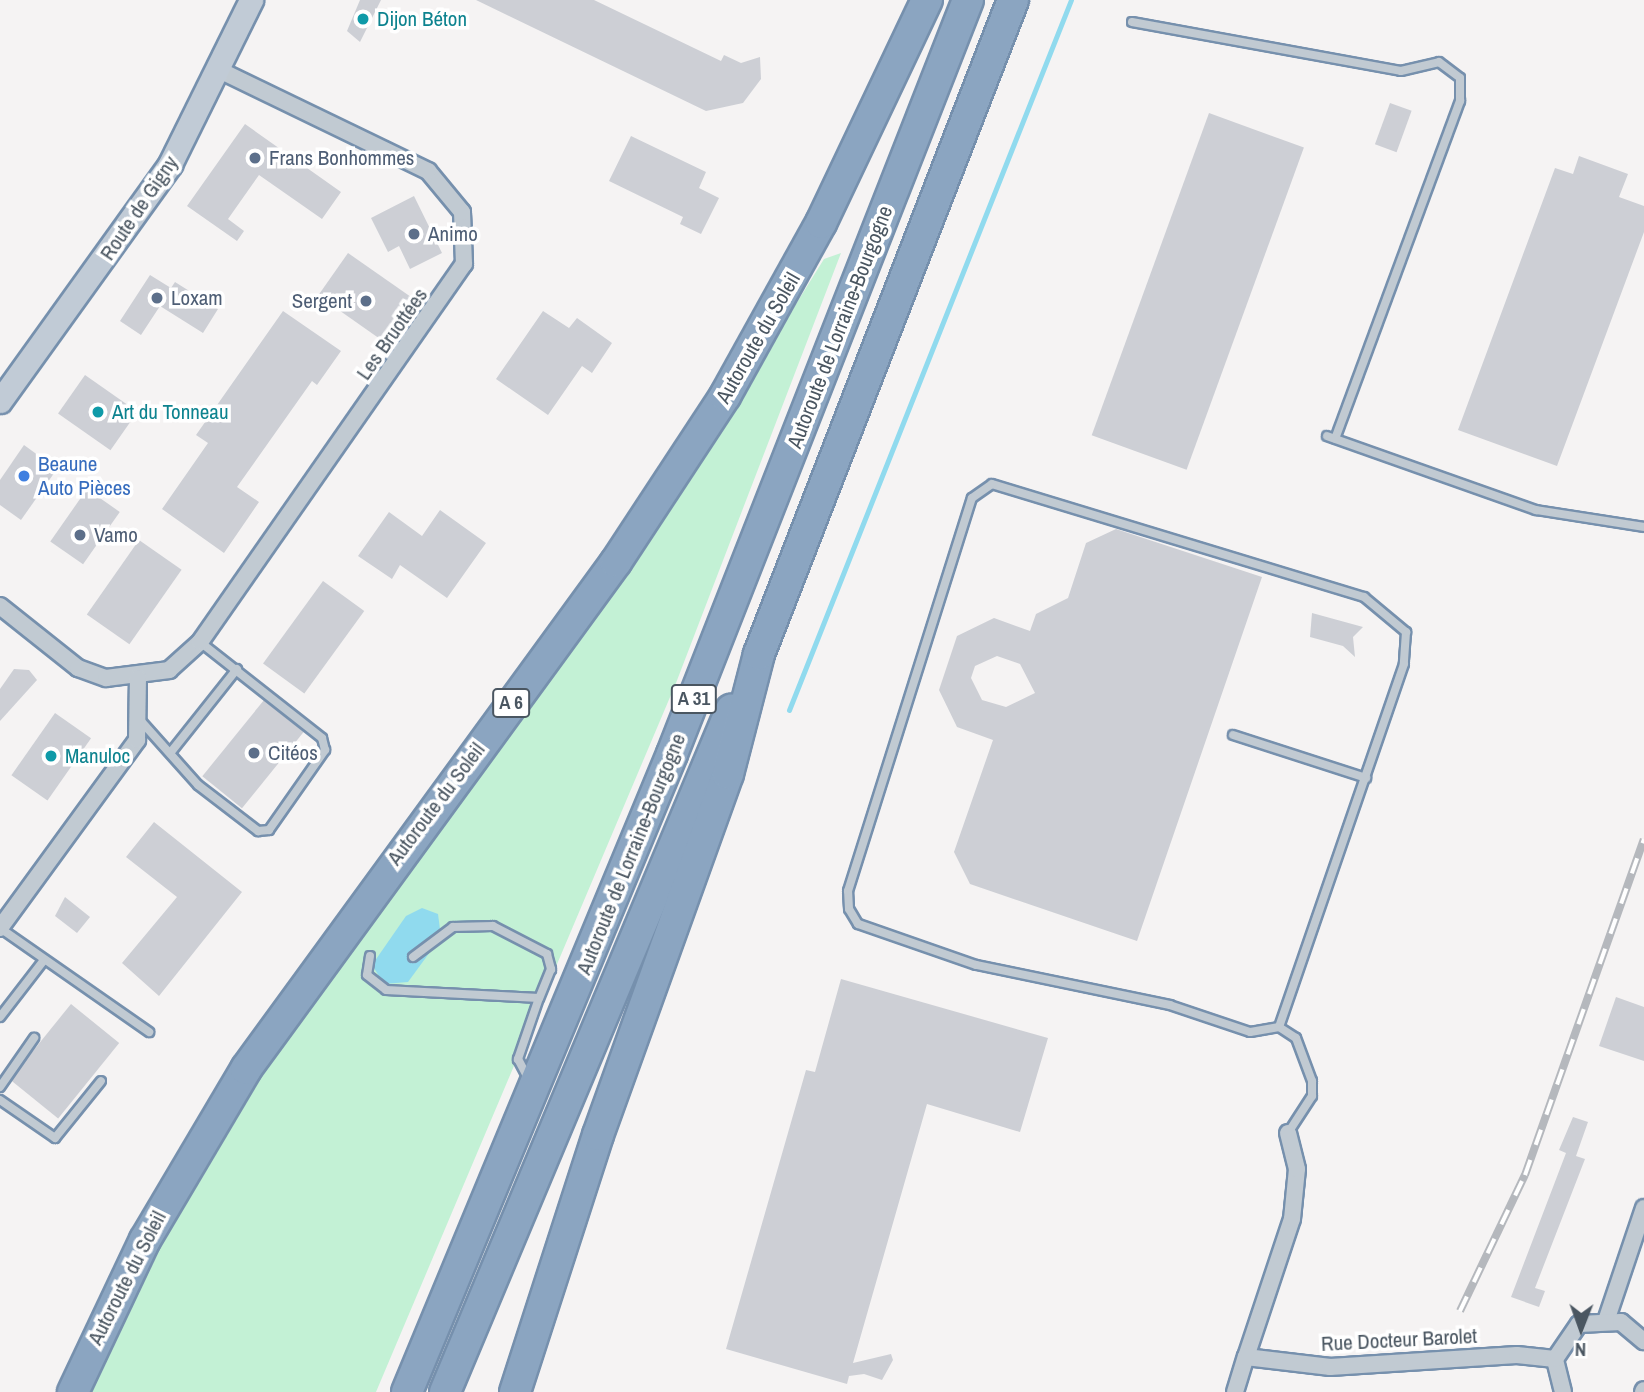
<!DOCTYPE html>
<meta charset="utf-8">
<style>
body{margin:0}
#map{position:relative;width:1644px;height:1392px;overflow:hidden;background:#f5f3f3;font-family:"Archivo Narrow",sans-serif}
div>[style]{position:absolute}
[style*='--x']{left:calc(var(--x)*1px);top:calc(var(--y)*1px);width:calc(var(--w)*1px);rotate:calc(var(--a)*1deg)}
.green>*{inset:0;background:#c3f1d5}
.water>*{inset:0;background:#90daee}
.stream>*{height:5px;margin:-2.5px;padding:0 2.5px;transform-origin:2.5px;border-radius:2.5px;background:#90daee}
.building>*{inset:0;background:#cdcfd5;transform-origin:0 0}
.roads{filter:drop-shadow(2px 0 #7690ad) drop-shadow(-2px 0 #7690ad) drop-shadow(0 2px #7690ad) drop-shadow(0 -2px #7690ad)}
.lane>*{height:8px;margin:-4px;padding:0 4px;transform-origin:4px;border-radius:4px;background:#c1cad2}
.street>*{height:16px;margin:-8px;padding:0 8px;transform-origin:8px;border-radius:8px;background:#c1cad2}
.secondary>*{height:23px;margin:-11.5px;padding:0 11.5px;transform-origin:11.5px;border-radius:11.5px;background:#c1cbd6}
.highway>*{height:30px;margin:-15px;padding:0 15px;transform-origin:15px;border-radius:15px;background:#8ba5c1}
.rail>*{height:8px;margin-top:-4px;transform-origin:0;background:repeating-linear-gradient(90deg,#fff 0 16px,#b5b8bd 0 32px);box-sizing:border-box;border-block:2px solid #b5b8bd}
.dots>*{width:19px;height:19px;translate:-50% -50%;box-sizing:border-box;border:4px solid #fff;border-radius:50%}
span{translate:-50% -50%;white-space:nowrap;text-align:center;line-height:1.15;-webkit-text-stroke:7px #fff;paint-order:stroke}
.shield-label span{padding:2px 5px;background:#fff;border:2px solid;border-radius:5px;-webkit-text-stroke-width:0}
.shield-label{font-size:19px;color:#4a5661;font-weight:700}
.culture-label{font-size:21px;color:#0d838f}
.left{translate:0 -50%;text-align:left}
.service-label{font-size:21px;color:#4e5e75}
.right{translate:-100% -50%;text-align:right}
.street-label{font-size:21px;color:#4a5661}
.shop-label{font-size:21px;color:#366cbe}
.north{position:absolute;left:1546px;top:1294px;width:70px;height:70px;-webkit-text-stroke:5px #fff;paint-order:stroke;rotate:181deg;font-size:19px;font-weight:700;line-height:28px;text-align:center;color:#4a5661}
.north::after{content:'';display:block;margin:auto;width:24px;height:32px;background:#4a5661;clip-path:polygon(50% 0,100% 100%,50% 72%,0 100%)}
</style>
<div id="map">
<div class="green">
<i style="clip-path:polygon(841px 253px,676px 683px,376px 1392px,90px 1392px,173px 1222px,317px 986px,732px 407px,824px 259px)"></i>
</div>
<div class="water">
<i style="clip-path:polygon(422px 908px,438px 914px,441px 937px,408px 982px,384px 984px,372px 965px,406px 916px)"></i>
</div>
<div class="stream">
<i style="--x:789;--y:710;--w:764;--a:-68.34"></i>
</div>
<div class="building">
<i style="clip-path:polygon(360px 0,381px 0,360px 42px,347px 31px)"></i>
<i style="clip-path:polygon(476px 0,594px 0,721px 61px,724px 55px,741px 63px,760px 57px,761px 79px,743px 103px,706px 111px)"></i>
<i style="left:1390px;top:103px;width:23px;height:44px;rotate:20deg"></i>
<i style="left:1209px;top:113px;width:101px;height:343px;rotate:20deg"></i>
<i style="clip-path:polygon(245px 124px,341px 192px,322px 219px,259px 175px,228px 219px,244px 231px,237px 241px,187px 206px)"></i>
<i style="clip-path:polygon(631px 136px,706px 172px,699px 188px,719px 198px,701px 234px,680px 224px,683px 217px,609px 181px)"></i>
<i style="clip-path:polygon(1579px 156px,1628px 174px,1619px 197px,1644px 206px,1644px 232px,1557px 466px,1458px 430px,1555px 168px,1573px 174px)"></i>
<i style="clip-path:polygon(414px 196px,442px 253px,410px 269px,399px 246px,388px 252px,371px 218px)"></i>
<i style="left:348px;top:253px;width:76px;height:52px;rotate:35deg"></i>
<i style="clip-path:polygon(150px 275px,171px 288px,175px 282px,218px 309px,203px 333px,160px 306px,141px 335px,120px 321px)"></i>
<i style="clip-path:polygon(283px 311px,341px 351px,317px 385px,312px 381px,237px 487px,259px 502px,224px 553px,162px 509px,208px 443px,196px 435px)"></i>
<i style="clip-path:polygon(543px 311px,569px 328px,577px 318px,612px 343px,592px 373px,582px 366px,548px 415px,496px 379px)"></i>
<i style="left:85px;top:375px;width:64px;height:47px;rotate:35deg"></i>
<i style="clip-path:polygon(24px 445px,57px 469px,21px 520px,0 505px,0 480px)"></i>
<i style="left:87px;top:489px;width:40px;height:64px;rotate:35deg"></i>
<i style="clip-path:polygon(440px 510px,486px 543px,447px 598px,400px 565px,392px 579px,358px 556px,389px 512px,422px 536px)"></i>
<i style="clip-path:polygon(evenodd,1116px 529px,1262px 577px,1137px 941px,970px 884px,954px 852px,993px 740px,957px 727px,939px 690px,957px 636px,994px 618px,1030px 631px,1036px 614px,1068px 598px,1086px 543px,1116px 529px,997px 656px,1020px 664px,1035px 693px,1006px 707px,982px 700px,971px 678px,975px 666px,997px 656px)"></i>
<i style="left:139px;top:540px;width:52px;height:91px;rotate:35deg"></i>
<i style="left:323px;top:581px;width:51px;height:102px;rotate:36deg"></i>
<i style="clip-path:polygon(1312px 613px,1363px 627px,1353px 637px,1355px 657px,1343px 646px,1310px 637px)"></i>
<i style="clip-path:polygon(14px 669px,29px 670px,37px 680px,0 721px,0 689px)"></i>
<i style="left:264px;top:700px;width:51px;height:98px;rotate:39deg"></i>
<i style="left:55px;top:713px;width:44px;height:76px;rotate:35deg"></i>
<i style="clip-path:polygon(154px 822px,242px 892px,159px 996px,122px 963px,177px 897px,126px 857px)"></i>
<i style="clip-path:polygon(65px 897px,90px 917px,77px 933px,55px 916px)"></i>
<i style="clip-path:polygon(841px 979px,1048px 1038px,1020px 1132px,927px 1104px,853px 1363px,891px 1354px,893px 1360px,882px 1380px,864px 1374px,849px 1376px,847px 1384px,726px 1349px,806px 1070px,815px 1072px)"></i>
<i style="clip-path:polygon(1616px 997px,1644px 1007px,1644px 1061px,1599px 1046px)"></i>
<i style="left:71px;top:1004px;width:62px;height:97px;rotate:39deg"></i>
<i style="clip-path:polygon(1573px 1117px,1588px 1122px,1576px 1156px,1585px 1159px,1535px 1288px,1545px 1291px,1539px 1307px,1511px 1297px,1566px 1153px,1559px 1150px)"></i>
</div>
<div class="roads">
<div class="lane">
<i style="--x:1132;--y:22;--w:273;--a:10.3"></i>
<i style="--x:1401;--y:71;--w:39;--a:-13"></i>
<i style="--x:1439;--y:62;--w:26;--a:37"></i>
<i style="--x:1460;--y:78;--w:23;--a:90"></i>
<i style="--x:1460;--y:101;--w:360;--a:110.3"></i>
<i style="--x:1327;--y:436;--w:222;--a:19.5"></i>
<i style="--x:1536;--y:510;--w:109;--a:8.9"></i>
<i style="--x:992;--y:484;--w:389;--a:16.9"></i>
<i style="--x:1364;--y:597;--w:55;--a:39.8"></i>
<i style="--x:1406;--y:632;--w:32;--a:94"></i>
<i style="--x:1404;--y:664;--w:384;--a:109"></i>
<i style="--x:1279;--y:1027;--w:29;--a:170"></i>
<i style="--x:1250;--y:1032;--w:84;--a:-161.4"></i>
<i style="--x:1170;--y:1005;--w:198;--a:-168.3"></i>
<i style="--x:976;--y:965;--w:125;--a:-160.8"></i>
<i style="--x:858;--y:924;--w:17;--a:-121"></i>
<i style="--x:849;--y:909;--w:18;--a:-93"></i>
<i style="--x:848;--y:891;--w:412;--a:-72.5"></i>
<i style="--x:972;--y:498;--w:24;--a:-35"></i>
<i style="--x:140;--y:720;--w:87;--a:48.3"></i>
<i style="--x:198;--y:785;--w:76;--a:37.5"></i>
<i style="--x:258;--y:831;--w:11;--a:-5"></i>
<i style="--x:269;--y:830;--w:98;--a:-55"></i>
<i style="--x:325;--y:750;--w:12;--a:-104"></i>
<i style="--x:322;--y:738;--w:155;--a:-141.8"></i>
<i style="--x:1233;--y:735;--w:140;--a:17.9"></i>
<i style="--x:171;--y:752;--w:106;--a:-51.5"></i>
<i style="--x:0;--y:928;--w:182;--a:34.9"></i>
<i style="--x:370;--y:956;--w:19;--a:99"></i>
<i style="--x:367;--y:975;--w:24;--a:38"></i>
<i style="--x:386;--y:990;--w:153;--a:3"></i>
<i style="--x:539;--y:998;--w:65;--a:109"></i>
<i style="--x:518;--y:1059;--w:21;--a:62"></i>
<i style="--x:413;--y:957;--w:50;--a:-36.9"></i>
<i style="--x:453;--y:927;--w:40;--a:-1.4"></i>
<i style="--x:493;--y:926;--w:61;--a:27.4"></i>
<i style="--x:547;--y:954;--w:16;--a:75"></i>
<i style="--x:551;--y:969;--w:31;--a:112"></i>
<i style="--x:0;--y:1017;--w:72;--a:-52.3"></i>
<i style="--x:1279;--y:1027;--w:20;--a:33"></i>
<i style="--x:1296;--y:1038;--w:46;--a:69.6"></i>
<i style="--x:1312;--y:1081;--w:15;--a:90"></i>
<i style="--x:1312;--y:1096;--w:44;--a:123"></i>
<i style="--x:0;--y:1087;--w:60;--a:-55.2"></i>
<i style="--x:0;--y:1100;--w:67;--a:34.6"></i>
<i style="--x:55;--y:1138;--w:73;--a:-51.1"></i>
</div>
<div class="street">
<i style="--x:0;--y:606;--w:100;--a:38.5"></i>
<i style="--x:78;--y:668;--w:30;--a:20"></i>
<i style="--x:106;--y:678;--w:64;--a:-7.2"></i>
<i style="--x:169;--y:670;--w:42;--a:-42.1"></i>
<i style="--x:200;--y:642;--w:461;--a:-55.1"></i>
<i style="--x:464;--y:264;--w:52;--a:-92.2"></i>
<i style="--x:462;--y:212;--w:53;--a:-129.7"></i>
<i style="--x:428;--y:171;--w:230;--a:-154.2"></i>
<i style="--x:0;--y:928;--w:233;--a:-53.9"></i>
<i style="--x:137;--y:740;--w:62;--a:-89.1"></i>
<i style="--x:1607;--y:1318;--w:116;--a:-71.4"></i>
<i style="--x:1246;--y:1357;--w:145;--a:-71.6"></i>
<i style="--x:1292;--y:1219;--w:50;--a:-84.3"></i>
<i style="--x:1297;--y:1169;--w:37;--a:-104"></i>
<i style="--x:1235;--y:1392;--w:37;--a:-73"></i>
<i style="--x:1246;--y:1357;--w:85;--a:6.8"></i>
<i style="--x:1330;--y:1367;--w:187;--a:-3.7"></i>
<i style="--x:1517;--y:1355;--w:38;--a:6"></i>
<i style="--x:1563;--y:1392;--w:34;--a:-104"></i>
<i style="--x:1555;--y:1359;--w:42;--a:-55.6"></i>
<i style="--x:1579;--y:1324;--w:42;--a:-2.7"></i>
<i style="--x:1621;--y:1322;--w:30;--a:40"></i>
<i style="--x:1643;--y:1392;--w:2;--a:-63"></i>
</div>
<div class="secondary">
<i style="--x:0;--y:401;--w:292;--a:-54.3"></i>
<i style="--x:170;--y:164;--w:183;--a:-63.7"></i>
</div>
<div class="highway">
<i style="--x:73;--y:1392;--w:168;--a:-64.7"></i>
<i style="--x:145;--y:1240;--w:199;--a:-59.4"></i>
<i style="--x:246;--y:1069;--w:628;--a:-53.88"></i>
<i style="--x:616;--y:562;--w:199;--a:-56.7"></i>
<i style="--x:725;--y:396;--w:198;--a:-61"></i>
<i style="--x:821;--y:223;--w:247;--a:-64.6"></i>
<i style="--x:407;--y:1392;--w:691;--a:-67.44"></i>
<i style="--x:672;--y:754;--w:810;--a:-68.57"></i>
<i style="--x:445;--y:1392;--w:740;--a:-67.25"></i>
<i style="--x:515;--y:1392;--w:270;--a:-72.1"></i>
<i style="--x:598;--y:1135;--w:384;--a:-70.2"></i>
<i style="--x:728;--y:774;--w:124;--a:-75.5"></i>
<i style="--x:759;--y:654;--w:702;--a:-68.77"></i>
</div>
</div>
<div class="rail">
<i style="--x:1460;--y:1311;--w:151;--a:-64.5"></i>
<i style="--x:1525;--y:1175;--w:356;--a:-70.5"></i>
</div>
<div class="dots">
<i style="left:363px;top:19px;background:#0f9aa8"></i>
<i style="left:255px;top:158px;background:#5c6f8a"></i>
<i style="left:414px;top:234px;background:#5c6f8a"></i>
<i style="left:157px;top:298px;background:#5c6f8a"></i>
<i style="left:366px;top:301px;background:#5c6f8a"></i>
<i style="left:98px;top:412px;background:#0f9aa8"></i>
<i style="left:24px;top:476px;background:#3f7fe0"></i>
<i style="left:80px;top:535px;background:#5c6f8a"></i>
<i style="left:254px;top:753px;background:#5c6f8a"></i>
<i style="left:51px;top:756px;background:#0f9aa8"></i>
</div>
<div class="shield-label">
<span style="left:694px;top:699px">A 31</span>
<span style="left:511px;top:703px">A 6</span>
</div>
<div class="culture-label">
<span class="left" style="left:377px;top:19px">Dijon Béton</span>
<span class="left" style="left:112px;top:412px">Art du Tonneau</span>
<span class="left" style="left:65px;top:756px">Manuloc</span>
</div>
<div class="service-label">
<span class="left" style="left:269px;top:158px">Frans Bonhommes</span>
<span class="left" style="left:428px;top:234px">Animo</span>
<span class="left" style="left:171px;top:298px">Loxam</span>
<span class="right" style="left:352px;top:301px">Sergent</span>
<span class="left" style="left:94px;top:535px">Vamo</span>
<span class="left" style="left:268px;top:753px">Citéos</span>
</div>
<div class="street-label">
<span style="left:139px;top:208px;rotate:-56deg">Route de Gigny</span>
<span style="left:840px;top:327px;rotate:-69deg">Autoroute de Lorraine-Bourgogne</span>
<span style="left:392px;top:334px;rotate:-55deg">Les Bruottées</span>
<span style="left:758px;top:338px;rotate:-60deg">Autoroute du Soleil</span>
<span style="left:436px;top:804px;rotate:-53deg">Autoroute du Soleil</span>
<span style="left:631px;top:854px;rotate:-68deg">Autoroute de Lorraine-Bourgogne</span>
<span style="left:127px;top:1278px;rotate:-63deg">Autoroute du Soleil</span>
<span style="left:1399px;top:1340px;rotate:-3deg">Rue Docteur Barolet</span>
</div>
<div class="shop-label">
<span class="left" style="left:38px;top:476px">Beaune<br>Auto Pièces</span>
</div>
<div class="north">N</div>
</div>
